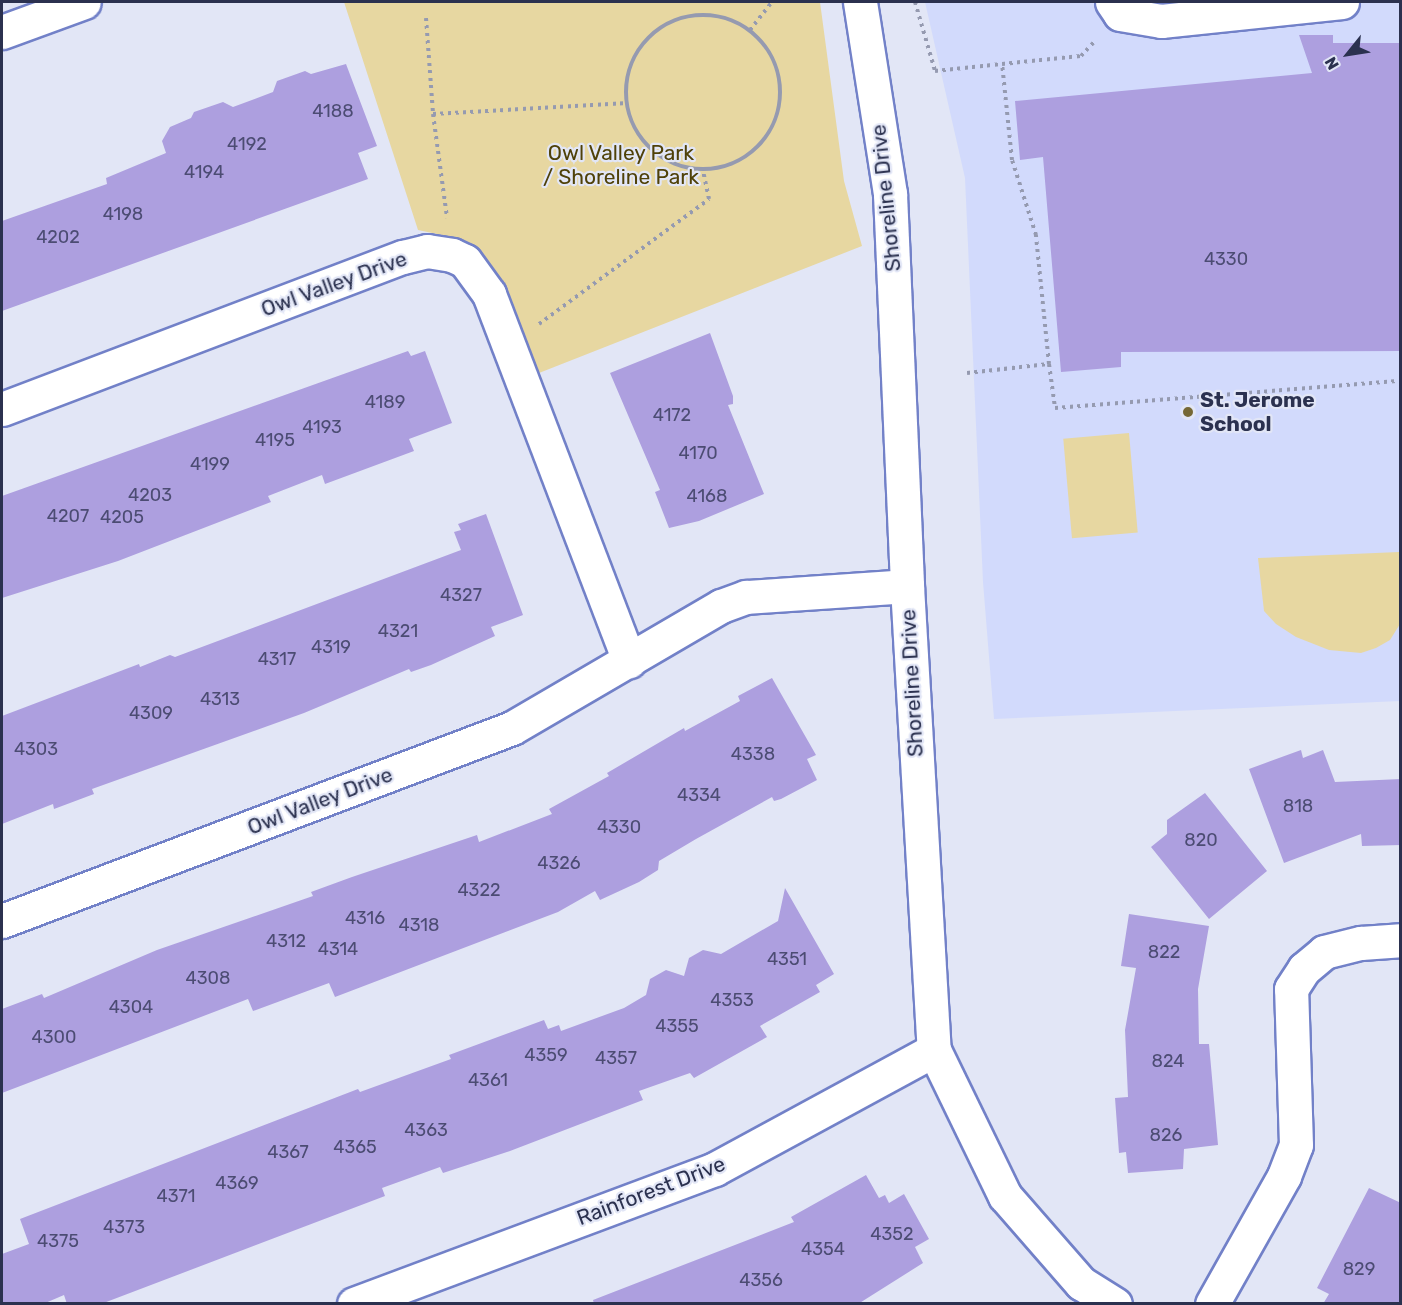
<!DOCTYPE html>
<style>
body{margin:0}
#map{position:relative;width:1402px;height:1305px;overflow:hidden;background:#e2e6f6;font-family:Rubik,sans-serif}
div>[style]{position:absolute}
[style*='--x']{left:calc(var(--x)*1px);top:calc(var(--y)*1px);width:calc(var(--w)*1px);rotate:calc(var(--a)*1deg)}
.built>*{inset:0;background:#d2dafc}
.green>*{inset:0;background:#e7d7a1;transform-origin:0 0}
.building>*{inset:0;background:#ad9fdf}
.path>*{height:4px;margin-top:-2px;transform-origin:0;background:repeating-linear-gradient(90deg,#959ab0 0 3px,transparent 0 7.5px)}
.path>.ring{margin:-2px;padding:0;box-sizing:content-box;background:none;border:4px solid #959ab0;border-radius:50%}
.roads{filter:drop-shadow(2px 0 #7281c8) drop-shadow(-2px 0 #7281c8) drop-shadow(0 2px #7281c8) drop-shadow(0 -2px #7281c8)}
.minor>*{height:33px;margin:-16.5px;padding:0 16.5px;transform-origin:16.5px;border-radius:16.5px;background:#fff}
.dots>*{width:16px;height:16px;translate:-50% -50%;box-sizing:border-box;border:3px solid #e2e6f6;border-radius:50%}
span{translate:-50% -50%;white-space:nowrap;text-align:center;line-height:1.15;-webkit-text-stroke:4.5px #e2e6f6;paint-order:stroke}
.number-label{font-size:18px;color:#4c4c73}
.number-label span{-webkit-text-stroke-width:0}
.park-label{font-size:21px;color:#4f4108}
.street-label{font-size:21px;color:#2b314f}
.poi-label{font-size:21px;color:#2b314f;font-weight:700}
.left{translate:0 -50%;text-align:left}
.frame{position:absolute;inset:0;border:3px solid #2b314f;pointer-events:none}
.north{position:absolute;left:1318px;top:24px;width:60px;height:60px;-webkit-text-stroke:4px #e2e6f6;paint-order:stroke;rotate:240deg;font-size:16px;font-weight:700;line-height:24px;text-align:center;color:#2b314f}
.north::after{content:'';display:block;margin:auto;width:21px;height:27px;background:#2b314f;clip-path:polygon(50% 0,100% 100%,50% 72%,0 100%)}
</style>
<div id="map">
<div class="built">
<i style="clip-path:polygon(925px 2px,1400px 2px,1400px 701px,994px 719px,983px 582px,965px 178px)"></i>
</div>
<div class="green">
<i style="clip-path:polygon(344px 2px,820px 2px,844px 181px,862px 246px,539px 373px,500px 280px,479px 248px,461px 239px,418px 230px)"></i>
<i style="left:1129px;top:433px;width:100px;height:66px;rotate:85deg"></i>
<i style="clip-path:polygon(1399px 552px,1400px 624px,1390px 640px,1376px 648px,1361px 653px,1329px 650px,1296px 637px,1276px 624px,1264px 611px,1258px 558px)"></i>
</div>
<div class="building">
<i style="clip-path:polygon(1299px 35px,1333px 35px,1333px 43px,1401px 43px,1401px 351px,1121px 352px,1121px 367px,1061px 372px,1043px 157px,1020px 160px,1015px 101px,1312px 73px)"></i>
<i style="clip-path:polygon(346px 64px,377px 146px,358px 153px,368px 179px,2px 311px,2px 221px,107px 184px,106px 178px,166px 153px,162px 141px,170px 127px,191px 118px,194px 112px,223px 102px,233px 107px,273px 92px,277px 81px,305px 71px,311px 74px)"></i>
<i style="clip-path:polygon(710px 333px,733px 396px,733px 404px,728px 405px,764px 494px,699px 521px,669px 528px,655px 492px,660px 490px,610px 373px)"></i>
<i style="clip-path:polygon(408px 351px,411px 356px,425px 351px,452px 423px,409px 439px,414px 451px,325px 484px,322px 475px,268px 496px,271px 502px,118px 561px,2px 598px,2px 496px)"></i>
<i style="clip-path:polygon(486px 514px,523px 615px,491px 627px,495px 636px,431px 665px,411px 672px,409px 669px,304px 713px,92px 789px,94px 794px,54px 809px,53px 804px,2px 824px,2px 716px,139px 664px,140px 667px,170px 655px,175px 657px,461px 550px,454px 532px,461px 530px,458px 524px)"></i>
<i style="clip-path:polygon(772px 678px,816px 755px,807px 759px,817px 780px,781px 799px,774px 801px,772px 797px,696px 839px,659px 861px,658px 870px,639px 882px,600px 900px,595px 891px,558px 912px,335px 997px,329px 983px,253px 1011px,248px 999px,2px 1093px,2px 1009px,42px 994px,44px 998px,157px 950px,313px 896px,311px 892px,352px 877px,477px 835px,479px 842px,552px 814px,549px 809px,609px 776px,607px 773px,684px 728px,685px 731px,740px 701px,738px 696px)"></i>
<i style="clip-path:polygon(1301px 750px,1303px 758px,1323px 750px,1335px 782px,1401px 779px,1401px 845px,1362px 846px,1361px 834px,1284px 863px,1249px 769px)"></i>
<i style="clip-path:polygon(1205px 793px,1267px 871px,1209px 919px,1151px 847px,1167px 834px,1167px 820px)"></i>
<i style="clip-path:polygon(785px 888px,834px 974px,816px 985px,820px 992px,760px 1026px,767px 1037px,694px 1078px,690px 1073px,639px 1091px,643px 1100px,510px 1151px,443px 1173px,440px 1167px,382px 1188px,385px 1196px,101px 1304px,67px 1304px,64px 1295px,43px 1304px,2px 1304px,2px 1254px,29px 1244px,20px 1219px,358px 1089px,360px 1092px,451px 1059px,449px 1055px,544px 1020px,548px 1029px,559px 1025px,561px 1031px,624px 1008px,646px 995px,650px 979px,666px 970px,684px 976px,689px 958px,703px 950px,721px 954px,778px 921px)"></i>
<i style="clip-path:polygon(1129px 914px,1209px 926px,1198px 989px,1199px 1044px,1209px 1044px,1218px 1145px,1184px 1149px,1183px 1169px,1128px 1173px,1126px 1152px,1119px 1153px,1115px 1098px,1128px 1097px,1125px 1030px,1136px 968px,1121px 966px)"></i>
<i style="clip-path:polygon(866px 1175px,879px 1198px,885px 1195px,889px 1203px,904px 1194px,929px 1239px,915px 1247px,923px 1263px,858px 1304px,594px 1304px,593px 1300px,794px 1222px,791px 1217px)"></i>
<i style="clip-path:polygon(1369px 1188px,1401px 1203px,1401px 1304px,1323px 1304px,1329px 1294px,1317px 1288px)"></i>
</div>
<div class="path">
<i style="--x:915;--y:2;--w:72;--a:73.8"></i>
<i style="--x:935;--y:71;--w:67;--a:-6"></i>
<i class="ring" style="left:626px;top:15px;width:150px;height:150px"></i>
<i style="--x:426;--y:18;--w:96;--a:85.8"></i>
<i style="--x:433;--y:114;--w:105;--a:82.3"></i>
<i style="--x:750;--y:30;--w:36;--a:-52"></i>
<i style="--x:433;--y:114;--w:195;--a:-3.2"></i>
<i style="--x:539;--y:324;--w:211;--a:-36.3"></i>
<i style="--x:709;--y:199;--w:30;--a:-102"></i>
<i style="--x:1049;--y:364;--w:44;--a:82.2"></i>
<i style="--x:1055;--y:408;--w:346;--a:-4.5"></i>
<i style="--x:967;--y:373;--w:82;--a:-6.3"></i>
<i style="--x:1049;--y:364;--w:130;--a:-95.8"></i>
<i style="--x:1036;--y:235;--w:79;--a:-107.7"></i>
<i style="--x:1012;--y:160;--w:97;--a:-95.9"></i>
<i style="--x:1002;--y:64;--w:79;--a:-5.8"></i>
<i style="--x:1081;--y:56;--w:22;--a:-47"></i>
</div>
<div class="roads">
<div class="minor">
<i style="--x:860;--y:2;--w:194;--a:81.1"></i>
<i style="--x:890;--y:194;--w:392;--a:87.5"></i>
<i style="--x:907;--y:586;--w:465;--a:86.7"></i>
<i style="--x:934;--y:1050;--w:162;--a:64.1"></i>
<i style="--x:1005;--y:1196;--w:116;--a:48.9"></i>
<i style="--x:1081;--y:1283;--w:40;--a:32"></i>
<i style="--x:1112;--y:2;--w:14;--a:56"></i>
<i style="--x:1120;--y:14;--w:42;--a:9.7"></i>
<i style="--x:1161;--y:21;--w:182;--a:-6"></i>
<i style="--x:2;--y:32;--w:87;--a:-20.1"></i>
<i style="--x:2;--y:409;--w:429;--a:-20.8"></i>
<i style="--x:403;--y:257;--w:25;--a:-14"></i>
<i style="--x:427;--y:251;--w:25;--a:9"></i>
<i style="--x:452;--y:255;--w:14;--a:25"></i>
<i style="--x:465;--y:261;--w:41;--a:54"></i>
<i style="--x:489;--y:294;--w:393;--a:69.1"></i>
<i style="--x:2;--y:921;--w:545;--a:-20.73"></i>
<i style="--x:512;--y:728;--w:242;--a:-30.3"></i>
<i style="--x:721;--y:606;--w:27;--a:-20"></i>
<i style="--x:746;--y:597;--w:161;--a:-3.9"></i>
<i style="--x:354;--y:1304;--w:385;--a:-20.5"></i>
<i style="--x:715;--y:1169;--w:249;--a:-28.5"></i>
<i style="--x:1212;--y:1304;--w:147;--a:-60.6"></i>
<i style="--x:1284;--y:1176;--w:33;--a:-69"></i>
<i style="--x:1296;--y:1145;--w:156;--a:-91.8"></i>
<i style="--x:1291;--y:989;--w:24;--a:-57"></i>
<i style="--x:1304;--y:969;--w:26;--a:-40"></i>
<i style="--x:1324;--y:952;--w:38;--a:-14"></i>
<i style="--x:1361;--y:943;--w:39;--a:-4"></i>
</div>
</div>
<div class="dots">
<i style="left:1188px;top:412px;background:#766835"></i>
</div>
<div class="number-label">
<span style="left:333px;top:111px">4188</span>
<span style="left:247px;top:144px">4192</span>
<span style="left:204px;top:172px">4194</span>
<span style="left:123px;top:214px">4198</span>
<span style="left:58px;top:237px">4202</span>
<span style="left:1226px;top:259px">4330</span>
<span style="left:385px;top:402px">4189</span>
<span style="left:672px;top:415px">4172</span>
<span style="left:322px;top:427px">4193</span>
<span style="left:275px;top:440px">4195</span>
<span style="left:698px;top:453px">4170</span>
<span style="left:210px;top:464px">4199</span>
<span style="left:150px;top:495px">4203</span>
<span style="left:707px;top:496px">4168</span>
<span style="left:68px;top:516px">4207</span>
<span style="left:122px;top:517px">4205</span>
<span style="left:461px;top:595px">4327</span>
<span style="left:398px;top:631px">4321</span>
<span style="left:331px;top:647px">4319</span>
<span style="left:277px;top:659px">4317</span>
<span style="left:220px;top:699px">4313</span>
<span style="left:151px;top:713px">4309</span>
<span style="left:36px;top:749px">4303</span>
<span style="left:753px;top:754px">4338</span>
<span style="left:699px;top:795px">4334</span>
<span style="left:1298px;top:806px">818</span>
<span style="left:619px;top:827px">4330</span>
<span style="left:1201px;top:840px">820</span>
<span style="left:559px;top:863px">4326</span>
<span style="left:479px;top:890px">4322</span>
<span style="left:365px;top:918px">4316</span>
<span style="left:419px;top:925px">4318</span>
<span style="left:286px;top:941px">4312</span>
<span style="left:338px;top:949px">4314</span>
<span style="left:1164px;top:952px">822</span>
<span style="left:787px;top:959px">4351</span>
<span style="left:208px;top:978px">4308</span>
<span style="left:732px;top:1000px">4353</span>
<span style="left:131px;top:1007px">4304</span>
<span style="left:677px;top:1026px">4355</span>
<span style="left:54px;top:1037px">4300</span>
<span style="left:546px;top:1055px">4359</span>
<span style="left:616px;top:1058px">4357</span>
<span style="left:1168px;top:1061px">824</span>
<span style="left:488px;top:1080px">4361</span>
<span style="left:426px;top:1130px">4363</span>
<span style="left:1166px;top:1135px">826</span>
<span style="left:355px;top:1147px">4365</span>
<span style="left:288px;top:1152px">4367</span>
<span style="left:237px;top:1183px">4369</span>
<span style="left:176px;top:1196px">4371</span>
<span style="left:124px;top:1227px">4373</span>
<span style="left:892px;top:1234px">4352</span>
<span style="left:58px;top:1241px">4375</span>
<span style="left:823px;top:1249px">4354</span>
<span style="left:1359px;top:1269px">829</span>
<span style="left:761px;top:1280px">4356</span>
</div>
<div class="park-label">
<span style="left:621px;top:165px">Owl Valley Park<br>/ Shoreline Park</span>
</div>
<div class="street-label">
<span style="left:886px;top:198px;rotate:-96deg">Shoreline Drive</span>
<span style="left:334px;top:284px;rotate:-20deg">Owl Valley Drive</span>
<span style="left:912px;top:683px;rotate:-93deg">Shoreline Drive</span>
<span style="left:320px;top:801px;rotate:-21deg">Owl Valley Drive</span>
<span style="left:651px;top:1191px;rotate:-21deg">Rainforest Drive</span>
</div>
<div class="poi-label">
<span class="left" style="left:1200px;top:412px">St. Jerome<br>School</span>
</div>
<div class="frame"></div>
<div class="north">N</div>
</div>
